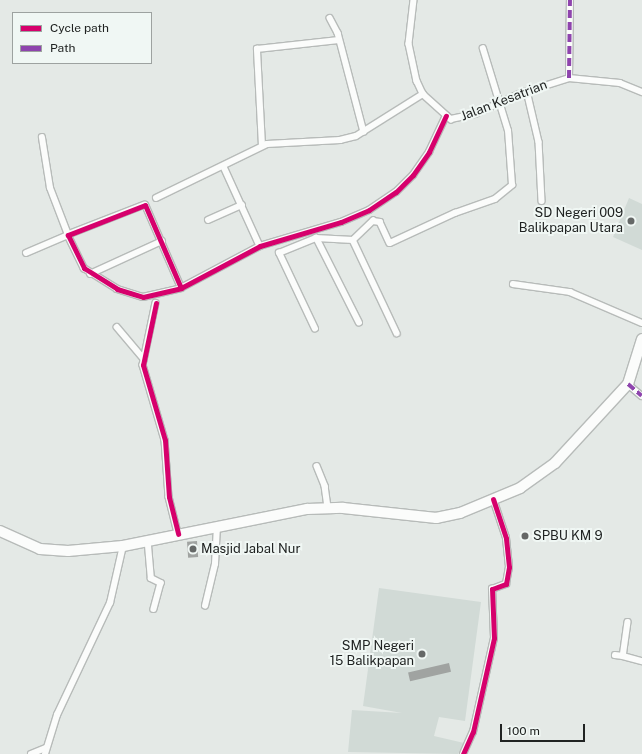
<!DOCTYPE html>
<style>
body{margin:0}
#map{position:relative;width:642px;height:754px;overflow:hidden;background:#e4e9e6;font-family:"Public Sans",sans-serif}
div>[style]{position:absolute}
[style*='--x']{left:calc(var(--x)*1px);top:calc(var(--y)*1px);width:calc(var(--w)*1px);rotate:calc(var(--a)*1deg)}
.built>*{inset:0;background:#d1dad6}
.building>*{inset:0;background:#a0a3a1;transform-origin:0 0}
.roads{filter:drop-shadow(1px 0 #b7bbb9) drop-shadow(-1px 0 #b7bbb9) drop-shadow(0 1px #b7bbb9) drop-shadow(0 -1px #b7bbb9)}
.minor>*{height:5.5px;margin:-2.75px;padding:0 2.75px;transform-origin:2.75px;border-radius:2.75px;background:#fbfcfb}
.trunk>*{height:10px;margin:-5px;padding:0 5px;transform-origin:5px;border-radius:5px;background:#fbfcfb}
.quiet>*{height:4px;margin-top:-2px;transform-origin:0;background:repeating-linear-gradient(90deg,#8e44ad 0 8px,transparent 0 12px)}
.cycleway>*{height:5px;margin:-2.5px;padding:0 2.5px;transform-origin:2.5px;border-radius:2.5px;background:#d6006c}
.dots>*{width:11px;height:11px;translate:-50% -50%;box-sizing:border-box;border:2px solid #f0f7f4;border-radius:50%}
span{translate:-50% -50%;white-space:nowrap;text-align:center;line-height:1.15;-webkit-text-stroke:4px #f0f7f4;paint-order:stroke}
.street-label{font-size:13px;color:#202322}
.poi-label{font-size:13px;color:#202322}
.right{translate:-100% -50%;text-align:right}
.left{translate:0 -50%;text-align:left}
.legend{position:absolute;left:12px;top:12px;width:140px;height:52px;box-sizing:border-box;background:#f0f7f4;border:1px solid #9da2a0;margin:0;padding:5px 7px;list-style:none;font-size:12px;color:#202322}
.legend li{display:flex;align-items:center;gap:8px;height:20px}
.legend b{width:20px;border:1px solid #9da2a0}
.scale{position:absolute;left:500px;top:724px;width:85px;height:18px;box-sizing:border-box;border:2px solid #202322;border-top:0;padding-left:5px;font-size:12px;line-height:14px;white-space:nowrap;color:#202322;-webkit-text-stroke:3px #f0f7f4;paint-order:stroke}
</style>
<div id="map">
<div class="built">
<i style="clip-path:polygon(629px 198px,642px 204px,642px 250px,613px 237px)"></i>
<i style="clip-path:polygon(379px 588px,481px 602px,465px 721px,439px 717px,434px 736px,464px 743px,458px 754px,348px 752px,352px 710px,402px 713px,363px 706px)"></i>
</div>
<div class="building">
<i style="left:197px;top:541px;width:16px;height:10px;rotate:86deg"></i>
<i style="left:449px;top:663px;width:9px;height:42px;rotate:77deg"></i>
</div>
<div class="roads">
<div class="minor">
<i style="--x:414;--y:0;--w:44;--a:96.5"></i>
<i style="--x:409;--y:44;--w:38;--a:78"></i>
<i style="--x:417;--y:81;--w:14;--a:65"></i>
<i style="--x:423;--y:94;--w:38;--a:42"></i>
<i style="--x:451;--y:119;--w:25;--a:-12"></i>
<i style="--x:475;--y:114;--w:48;--a:-24.4"></i>
<i style="--x:519;--y:94;--w:52;--a:-17.7"></i>
<i style="--x:569;--y:78;--w:51;--a:5.6"></i>
<i style="--x:620;--y:83;--w:24;--a:22"></i>
<i style="--x:330;--y:18;--w:17;--a:62"></i>
<i style="--x:338;--y:33;--w:102;--a:75.3"></i>
<i style="--x:569;--y:78;--w:78;--a:-89.3"></i>
<i style="--x:527;--y:91;--w:52;--a:76.8"></i>
<i style="--x:539;--y:142;--w:59;--a:87.1"></i>
<i style="--x:262;--y:146;--w:97;--a:-93"></i>
<i style="--x:257;--y:49;--w:82;--a:-6.3"></i>
<i style="--x:224;--y:167;--w:87;--a:65.5"></i>
<i style="--x:156;--y:198;--w:123;--a:-25.9"></i>
<i style="--x:267;--y:144;--w:73;--a:-3.1"></i>
<i style="--x:340;--y:140;--w:16;--a:-14"></i>
<i style="--x:356;--y:136;--w:79;--a:-32.1"></i>
<i style="--x:208;--y:220;--w:37;--a:-24"></i>
<i style="--x:353;--y:240;--w:103;--a:64.7"></i>
<i style="--x:26;--y:253;--w:46;--a:-23.2"></i>
<i style="--x:68;--y:235;--w:50;--a:-111"></i>
<i style="--x:50;--y:188;--w:51;--a:-99.1"></i>
<i style="--x:90;--y:274;--w:79;--a:-24.6"></i>
<i style="--x:513;--y:284;--w:58;--a:8"></i>
<i style="--x:570;--y:292;--w:78;--a:23.3"></i>
<i style="--x:181;--y:288;--w:90;--a:-113.4"></i>
<i style="--x:145;--y:205;--w:83;--a:158.7"></i>
<i style="--x:68;--y:235;--w:37;--a:64"></i>
<i style="--x:84;--y:268;--w:39;--a:32"></i>
<i style="--x:117;--y:289;--w:27;--a:17"></i>
<i style="--x:143;--y:297;--w:39;--a:-13"></i>
<i style="--x:181;--y:288;--w:89;--a:-28"></i>
<i style="--x:260;--y:246;--w:84;--a:-16.5"></i>
<i style="--x:341;--y:222;--w:30;--a:-23"></i>
<i style="--x:369;--y:210;--w:32;--a:-34"></i>
<i style="--x:396;--y:192;--w:24;--a:-45"></i>
<i style="--x:413;--y:175;--w:28;--a:-55"></i>
<i style="--x:429;--y:152;--w:40;--a:-65"></i>
<i style="--x:156;--y:303;--w:63;--a:101.8"></i>
<i style="--x:143;--y:365;--w:78;--a:73.7"></i>
<i style="--x:165;--y:440;--w:57;--a:86"></i>
<i style="--x:169;--y:497;--w:38;--a:76"></i>
<i style="--x:359;--y:323;--w:95;--a:-116.8"></i>
<i style="--x:316;--y:238;--w:37;--a:3"></i>
<i style="--x:353;--y:240;--w:28;--a:-44"></i>
<i style="--x:373;--y:221;--w:7;--a:8"></i>
<i style="--x:380;--y:222;--w:23;--a:65"></i>
<i style="--x:390;--y:243;--w:72;--a:-24.8"></i>
<i style="--x:455;--y:213;--w:42;--a:-19.3"></i>
<i style="--x:495;--y:199;--w:22;--a:-39"></i>
<i style="--x:512;--y:185;--w:54;--a:-94.2"></i>
<i style="--x:508;--y:131;--w:86;--a:-107"></i>
<i style="--x:117;--y:327;--w:42;--a:49.8"></i>
<i style="--x:315;--y:329;--w:84;--a:-115.3"></i>
<i style="--x:279;--y:253;--w:40;--a:-22"></i>
<i style="--x:628;--y:384;--w:18;--a:41"></i>
<i style="--x:317;--y:466;--w:22;--a:68"></i>
<i style="--x:325;--y:486;--w:22;--a:82"></i>
<i style="--x:148;--y:540;--w:38;--a:85"></i>
<i style="--x:151;--y:578;--w:11;--a:27"></i>
<i style="--x:161;--y:583;--w:27;--a:105"></i>
<i style="--x:205;--y:606;--w:43;--a:-76.6"></i>
<i style="--x:215;--y:564;--w:37;--a:-87"></i>
<i style="--x:628;--y:622;--w:34;--a:98"></i>
<i style="--x:623;--y:656;--w:20;--a:15"></i>
<i style="--x:615;--y:655;--w:8;--a:7"></i>
<i style="--x:31;--y:754;--w:16;--a:-22"></i>
<i style="--x:45;--y:754;--w:41;--a:-72.9"></i>
<i style="--x:57;--y:715;--w:124;--a:-64.7"></i>
<i style="--x:110;--y:603;--w:58;--a:-77.2"></i>
<i style="--x:463;--y:754;--w:24;--a:-66"></i>
<i style="--x:473;--y:732;--w:96;--a:-77.4"></i>
<i style="--x:494;--y:638;--w:49;--a:-92.3"></i>
<i style="--x:492;--y:589;--w:15;--a:-20"></i>
<i style="--x:506;--y:584;--w:17;--a:-80"></i>
<i style="--x:509;--y:567;--w:29;--a:-96"></i>
<i style="--x:506;--y:538;--w:41;--a:-108.4"></i>
</div>
<div class="trunk">
<i style="--x:0;--y:531;--w:44;--a:24.2"></i>
<i style="--x:40;--y:549;--w:28;--a:4"></i>
<i style="--x:68;--y:551;--w:55;--a:-5.2"></i>
<i style="--x:123;--y:546;--w:188;--a:-11.4"></i>
<i style="--x:307;--y:509;--w:36;--a:-2"></i>
<i style="--x:343;--y:508;--w:94;--a:6.1"></i>
<i style="--x:436;--y:518;--w:25;--a:-12"></i>
<i style="--x:460;--y:513;--w:65;--a:-22.6"></i>
<i style="--x:520;--y:488;--w:43;--a:-35.5"></i>
<i style="--x:555;--y:463;--w:108;--a:-47.3"></i>
<i style="--x:628;--y:384;--w:47;--a:-72.7"></i>
</div>
</div>
<div class="quiet">
<i style="--x:569;--y:78;--w:78;--a:-89.3"></i>
<i style="--x:628;--y:384;--w:18;--a:41"></i>
</div>
<div class="cycleway">
<i style="--x:181;--y:288;--w:90;--a:-113.4"></i>
<i style="--x:145;--y:205;--w:83;--a:158.7"></i>
<i style="--x:68;--y:235;--w:37;--a:64"></i>
<i style="--x:84;--y:268;--w:39;--a:32"></i>
<i style="--x:117;--y:289;--w:27;--a:17"></i>
<i style="--x:143;--y:297;--w:39;--a:-13"></i>
<i style="--x:181;--y:288;--w:89;--a:-28"></i>
<i style="--x:260;--y:246;--w:84;--a:-16.5"></i>
<i style="--x:341;--y:222;--w:30;--a:-23"></i>
<i style="--x:369;--y:210;--w:32;--a:-34"></i>
<i style="--x:396;--y:192;--w:24;--a:-45"></i>
<i style="--x:413;--y:175;--w:28;--a:-55"></i>
<i style="--x:429;--y:152;--w:40;--a:-65"></i>
<i style="--x:156;--y:303;--w:63;--a:101.8"></i>
<i style="--x:143;--y:365;--w:78;--a:73.7"></i>
<i style="--x:165;--y:440;--w:57;--a:86"></i>
<i style="--x:169;--y:497;--w:38;--a:76"></i>
<i style="--x:463;--y:754;--w:24;--a:-66"></i>
<i style="--x:473;--y:732;--w:96;--a:-77.4"></i>
<i style="--x:494;--y:638;--w:49;--a:-92.3"></i>
<i style="--x:492;--y:589;--w:15;--a:-20"></i>
<i style="--x:506;--y:584;--w:17;--a:-80"></i>
<i style="--x:509;--y:567;--w:29;--a:-96"></i>
<i style="--x:506;--y:538;--w:41;--a:-108.4"></i>
</div>
<div class="dots">
<i style="left:631px;top:221px;background:#656867"></i>
<i style="left:525px;top:536px;background:#656867"></i>
<i style="left:193px;top:549px;background:#656867"></i>
<i style="left:422px;top:654px;background:#656867"></i>
</div>
<div class="street-label">
<span style="left:504px;top:101px;rotate:-21deg">Jalan Kesatrian</span>
</div>
<div class="poi-label">
<span class="right" style="left:623px;top:221px">SD Negeri 009<br>Balikpapan Utara</span>
<span class="left" style="left:533px;top:536px">SPBU KM 9</span>
<span class="left" style="left:201px;top:549px">Masjid Jabal Nur</span>
<span class="right" style="left:414px;top:654px">SMP Negeri<br>15 Balikpapan</span>
</div>
<ul class="legend">
<li><b style="height:5px;background:#d6006c"></b>Cycle path</li>
<li><b style="height:5px;background:#8e44ad"></b>Path</li>
</ul>
<div class="scale">100 m</div>
</div>
